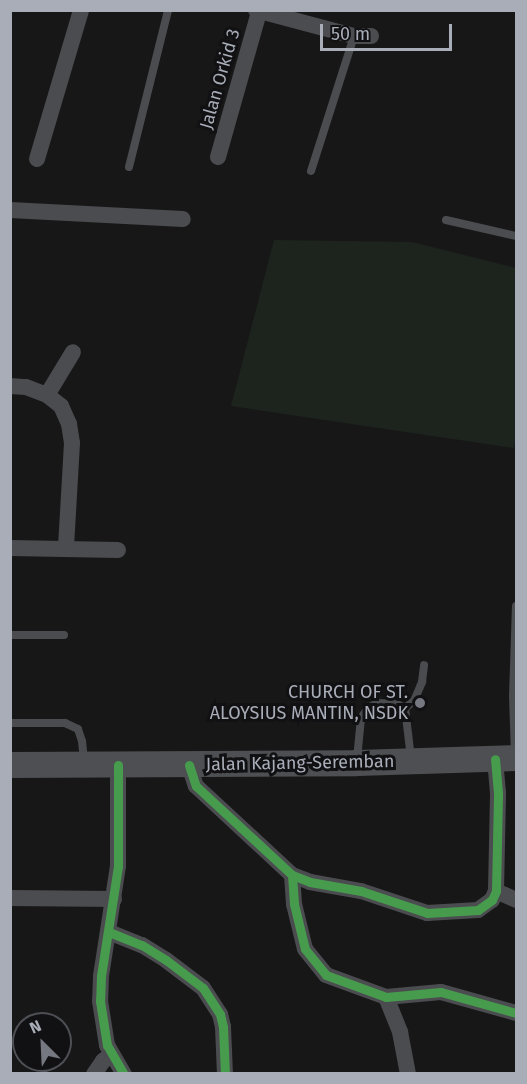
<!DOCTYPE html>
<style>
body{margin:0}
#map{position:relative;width:527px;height:1084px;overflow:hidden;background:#171717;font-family:"Fira Sans",sans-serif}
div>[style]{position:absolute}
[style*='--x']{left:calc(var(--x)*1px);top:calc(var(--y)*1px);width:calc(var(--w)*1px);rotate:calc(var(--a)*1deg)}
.green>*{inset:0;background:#1d241e}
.service>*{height:8px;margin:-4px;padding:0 4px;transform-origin:4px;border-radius:4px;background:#4b4c50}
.minor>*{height:16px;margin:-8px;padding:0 8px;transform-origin:8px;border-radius:8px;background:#4b4c50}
.primary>*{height:26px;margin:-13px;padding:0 13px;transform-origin:13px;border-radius:13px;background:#4d4f52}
.cycleway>*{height:9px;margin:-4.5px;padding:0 4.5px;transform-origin:4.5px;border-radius:4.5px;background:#469c4c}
.dots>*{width:16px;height:16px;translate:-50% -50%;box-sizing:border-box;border:3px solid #111113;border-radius:50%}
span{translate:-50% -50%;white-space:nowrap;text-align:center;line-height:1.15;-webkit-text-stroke:6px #111113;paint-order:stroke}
.street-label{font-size:18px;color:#a8adb8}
.poi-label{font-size:18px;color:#a8adb8}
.right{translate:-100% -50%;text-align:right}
.frame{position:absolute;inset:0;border:12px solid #a8adb8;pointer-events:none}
.north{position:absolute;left:12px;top:1012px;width:60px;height:60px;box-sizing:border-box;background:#111113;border:2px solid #4d4f55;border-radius:50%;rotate:336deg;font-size:16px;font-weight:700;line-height:24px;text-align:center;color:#a8adb8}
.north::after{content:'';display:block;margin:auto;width:21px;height:27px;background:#757880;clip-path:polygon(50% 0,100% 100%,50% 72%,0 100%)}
.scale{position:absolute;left:320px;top:24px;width:132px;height:27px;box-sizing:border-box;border:3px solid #a8adb8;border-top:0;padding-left:8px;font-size:18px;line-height:21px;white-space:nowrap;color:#a8adb8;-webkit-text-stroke:4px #111113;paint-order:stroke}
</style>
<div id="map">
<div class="green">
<i style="clip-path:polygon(274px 240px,412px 242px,516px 268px,516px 437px,514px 448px,231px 406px)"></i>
</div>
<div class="service">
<i style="--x:129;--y:167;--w:162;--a:-76"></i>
<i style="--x:311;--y:171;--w:142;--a:-72.3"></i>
<i style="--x:446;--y:220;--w:72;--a:12.9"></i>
<i style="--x:10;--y:635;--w:54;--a:0"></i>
<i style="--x:405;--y:708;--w:50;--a:83.2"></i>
<i style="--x:10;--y:723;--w:55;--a:0"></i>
<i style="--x:65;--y:723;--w:14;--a:25"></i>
<i style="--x:78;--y:729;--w:13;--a:72"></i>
<i style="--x:82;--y:741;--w:20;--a:84"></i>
<i style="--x:515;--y:754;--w:58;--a:-92"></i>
<i style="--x:513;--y:696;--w:90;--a:-88.1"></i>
<i style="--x:357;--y:759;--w:41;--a:-84.4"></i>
<i style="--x:361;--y:718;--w:12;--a:-55"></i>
<i style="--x:368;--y:708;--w:10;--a:-29"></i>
<i style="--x:377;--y:703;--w:20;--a:3"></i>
<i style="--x:397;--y:704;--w:9;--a:27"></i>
<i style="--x:405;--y:708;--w:11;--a:-38"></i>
<i style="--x:414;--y:701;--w:21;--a:-67"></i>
<i style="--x:422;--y:682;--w:17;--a:-83"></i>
</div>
<div class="minor">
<i style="--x:256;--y:10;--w:101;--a:14.9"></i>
<i style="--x:354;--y:36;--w:17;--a:0"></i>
<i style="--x:218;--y:157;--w:151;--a:-74.2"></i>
<i style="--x:37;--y:159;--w:155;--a:-73.5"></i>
<i style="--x:10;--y:210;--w:173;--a:3"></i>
<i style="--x:10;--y:386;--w:16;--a:4"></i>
<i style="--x:26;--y:387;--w:22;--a:21"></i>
<i style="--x:47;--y:395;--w:18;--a:38"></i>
<i style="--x:61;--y:406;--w:20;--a:66"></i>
<i style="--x:69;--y:424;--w:19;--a:81"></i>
<i style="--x:72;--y:443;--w:105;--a:93.3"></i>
<i style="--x:47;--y:395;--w:50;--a:-58.8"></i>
<i style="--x:10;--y:548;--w:108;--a:1.1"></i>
<i style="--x:118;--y:765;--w:101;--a:90"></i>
<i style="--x:118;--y:866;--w:111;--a:98.8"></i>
<i style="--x:101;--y:976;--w:25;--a:92"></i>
<i style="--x:100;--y:1001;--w:45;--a:81"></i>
<i style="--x:107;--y:1045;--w:34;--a:60"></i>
<i style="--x:189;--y:765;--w:22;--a:72"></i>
<i style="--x:196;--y:786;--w:131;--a:42.8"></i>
<i style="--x:292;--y:875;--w:29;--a:86"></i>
<i style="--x:294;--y:904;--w:46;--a:76.3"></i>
<i style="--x:305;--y:949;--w:33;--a:51"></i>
<i style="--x:326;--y:975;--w:64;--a:20.1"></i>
<i style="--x:386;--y:997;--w:55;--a:-5.2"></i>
<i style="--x:441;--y:992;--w:78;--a:15.6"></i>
<i style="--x:292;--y:875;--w:19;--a:21"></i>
<i style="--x:310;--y:882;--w:52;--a:10"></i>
<i style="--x:361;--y:891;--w:70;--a:18.4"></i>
<i style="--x:427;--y:913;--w:51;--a:-3.4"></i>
<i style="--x:478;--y:910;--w:17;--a:-36"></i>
<i style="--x:492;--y:900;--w:10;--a:-66"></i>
<i style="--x:496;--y:891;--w:98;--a:-88.8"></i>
<i style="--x:498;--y:793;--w:34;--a:-95"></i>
<i style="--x:496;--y:891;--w:22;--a:24"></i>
<i style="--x:10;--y:898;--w:104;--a:0.6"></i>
<i style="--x:109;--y:932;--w:35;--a:22"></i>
<i style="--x:142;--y:945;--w:28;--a:32"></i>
<i style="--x:166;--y:960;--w:46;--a:37.1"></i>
<i style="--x:203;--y:988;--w:31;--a:57"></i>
<i style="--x:220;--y:1014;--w:13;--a:77"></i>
<i style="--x:223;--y:1027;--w:47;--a:87.6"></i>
<i style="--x:386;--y:997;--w:38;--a:68"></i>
<i style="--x:400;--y:1032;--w:43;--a:79.2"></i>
<i style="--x:94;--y:1074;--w:16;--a:-55"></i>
<i style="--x:103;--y:1061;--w:10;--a:-37"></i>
</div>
<div class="primary">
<i style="--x:10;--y:765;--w:347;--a:-0.3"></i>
<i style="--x:357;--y:763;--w:159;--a:-1.8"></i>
</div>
<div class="cycleway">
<i style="--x:118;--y:765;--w:101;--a:90"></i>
<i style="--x:118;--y:866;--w:111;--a:98.8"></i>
<i style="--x:101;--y:976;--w:25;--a:92"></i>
<i style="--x:100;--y:1001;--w:45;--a:81"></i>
<i style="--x:107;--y:1045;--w:34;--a:60"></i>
<i style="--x:189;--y:765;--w:22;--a:72"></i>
<i style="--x:196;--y:786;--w:131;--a:42.8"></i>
<i style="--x:292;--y:875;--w:29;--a:86"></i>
<i style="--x:294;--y:904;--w:46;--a:76.3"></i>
<i style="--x:305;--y:949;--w:33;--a:51"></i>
<i style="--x:326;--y:975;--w:64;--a:20.1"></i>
<i style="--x:386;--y:997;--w:55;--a:-5.2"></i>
<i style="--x:441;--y:992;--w:78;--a:15.6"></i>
<i style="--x:292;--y:875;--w:19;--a:21"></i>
<i style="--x:310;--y:882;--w:52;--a:10"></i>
<i style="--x:361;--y:891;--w:70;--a:18.4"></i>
<i style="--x:427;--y:913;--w:51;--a:-3.4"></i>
<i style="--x:478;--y:910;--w:17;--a:-36"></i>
<i style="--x:492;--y:900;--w:10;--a:-66"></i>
<i style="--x:496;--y:891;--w:98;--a:-88.8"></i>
<i style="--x:498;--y:793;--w:34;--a:-95"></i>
<i style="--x:109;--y:932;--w:35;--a:22"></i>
<i style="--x:142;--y:945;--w:28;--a:32"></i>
<i style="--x:166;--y:960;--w:46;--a:37.1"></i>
<i style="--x:203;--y:988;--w:31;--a:57"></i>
<i style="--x:220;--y:1014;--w:13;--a:77"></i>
<i style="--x:223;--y:1027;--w:47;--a:87.6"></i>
</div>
<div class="dots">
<i style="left:420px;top:703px;background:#757880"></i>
</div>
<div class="street-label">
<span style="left:220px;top:79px;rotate:-74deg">Jalan Orkid 3</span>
<span style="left:300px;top:763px;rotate:-1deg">Jalan Kajang-Seremban</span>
</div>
<div class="poi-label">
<span class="right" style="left:408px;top:703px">CHURCH OF ST.<br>ALOYSIUS MANTIN, NSDK</span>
</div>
<div class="frame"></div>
<div class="north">N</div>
<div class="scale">50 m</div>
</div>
